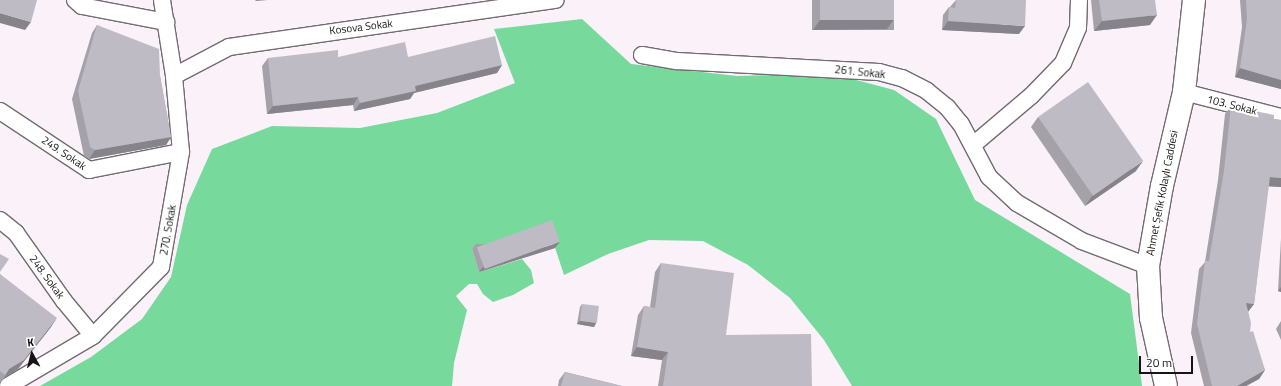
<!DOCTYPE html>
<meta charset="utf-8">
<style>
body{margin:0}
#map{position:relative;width:1281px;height:386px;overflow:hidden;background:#faf1f9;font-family:"Titillium Web",sans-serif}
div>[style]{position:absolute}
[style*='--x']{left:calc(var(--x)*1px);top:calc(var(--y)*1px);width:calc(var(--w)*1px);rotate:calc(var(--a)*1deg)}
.forest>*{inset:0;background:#77d99b}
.roads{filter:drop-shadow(1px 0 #736b72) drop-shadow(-1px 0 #736b72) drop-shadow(0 1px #736b72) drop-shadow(0 -1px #736b72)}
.minor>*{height:16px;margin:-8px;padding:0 8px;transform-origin:8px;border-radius:8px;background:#fff}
.secondary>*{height:22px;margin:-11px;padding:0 11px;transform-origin:11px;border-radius:11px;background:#fff}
.wall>*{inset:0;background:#a4a1a9;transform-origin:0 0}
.shaded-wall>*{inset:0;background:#86838a}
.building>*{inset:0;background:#bfbbc5;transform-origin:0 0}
span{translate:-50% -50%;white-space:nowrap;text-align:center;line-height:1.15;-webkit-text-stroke:4px #fff;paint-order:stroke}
.street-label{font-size:11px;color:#171417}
.north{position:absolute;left:12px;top:334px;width:40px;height:40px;-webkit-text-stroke:3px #fff;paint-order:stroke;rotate:353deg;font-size:11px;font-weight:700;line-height:16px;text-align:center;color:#171417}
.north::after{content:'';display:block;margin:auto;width:14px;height:18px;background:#171417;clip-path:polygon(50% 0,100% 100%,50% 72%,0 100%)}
.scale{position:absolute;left:1139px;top:356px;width:54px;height:18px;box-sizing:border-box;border:2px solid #171417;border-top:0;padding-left:5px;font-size:12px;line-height:14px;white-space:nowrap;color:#171417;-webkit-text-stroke:3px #fff;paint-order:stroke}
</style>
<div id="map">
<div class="forest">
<i style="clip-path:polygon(582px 19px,631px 64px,737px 76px,830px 73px,894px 90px,936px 119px,975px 200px,1130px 294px,1142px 386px,852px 386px,824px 340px,790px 298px,748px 265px,703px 241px,649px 240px,608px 254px,564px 275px,548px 226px,472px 249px,479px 272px,522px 259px,531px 270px,534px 283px,513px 295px,493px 302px,483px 294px,477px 284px,469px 284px,456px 296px,467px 310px,454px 363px,452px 386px,40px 386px,91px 357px,142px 319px,171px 277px,187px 205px,212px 149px,272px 126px,360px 128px,437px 113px,515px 83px,494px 29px)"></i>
</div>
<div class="roads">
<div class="minor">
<i style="--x:75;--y:0;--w:9;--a:41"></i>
<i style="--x:82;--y:6;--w:86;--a:10.8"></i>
<i style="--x:642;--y:55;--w:36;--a:10"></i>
<i style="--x:677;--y:61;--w:202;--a:3.1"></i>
<i style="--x:879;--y:72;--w:24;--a:15"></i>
<i style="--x:902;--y:78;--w:28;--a:27"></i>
<i style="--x:927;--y:91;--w:26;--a:39"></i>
<i style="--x:947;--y:107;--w:22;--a:51"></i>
<i style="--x:961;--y:124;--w:60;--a:62.2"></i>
<i style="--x:989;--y:177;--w:38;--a:43"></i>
<i style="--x:1017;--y:203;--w:75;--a:30.3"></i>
<i style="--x:1082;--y:241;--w:71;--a:20.7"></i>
<i style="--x:174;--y:76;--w:62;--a:-27.8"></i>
<i style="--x:229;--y:47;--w:330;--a:-8.2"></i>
<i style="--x:1184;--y:92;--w:100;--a:14.5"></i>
<i style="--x:0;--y:111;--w:107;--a:33.5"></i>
<i style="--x:89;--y:170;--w:94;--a:-11.1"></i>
<i style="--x:973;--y:145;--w:76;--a:-40.2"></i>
<i style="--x:1031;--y:96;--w:46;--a:-45.9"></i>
<i style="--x:1063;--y:63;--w:38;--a:-67"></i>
<i style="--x:1078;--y:28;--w:28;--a:-88"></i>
<i style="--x:0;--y:220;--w:21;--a:39"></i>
<i style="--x:16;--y:233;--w:83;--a:54.8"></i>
<i style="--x:64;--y:301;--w:45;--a:50.4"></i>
<i style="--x:8;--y:386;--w:99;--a:-30.5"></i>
<i style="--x:93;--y:336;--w:97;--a:-45.4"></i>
<i style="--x:161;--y:267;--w:117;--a:-80.1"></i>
<i style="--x:181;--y:152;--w:76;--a:-95.3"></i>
<i style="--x:174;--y:76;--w:77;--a:-99"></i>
</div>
<div class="secondary">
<i style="--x:1166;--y:386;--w:70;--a:-102.4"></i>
<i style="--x:1151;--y:318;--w:52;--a:-93.3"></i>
<i style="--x:1148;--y:266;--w:81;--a:-80.1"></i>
<i style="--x:1162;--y:186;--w:97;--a:-76.8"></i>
<i style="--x:1184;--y:92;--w:93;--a:-83.8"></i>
</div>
</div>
<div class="wall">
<i style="left:812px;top:0;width:82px;height:30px"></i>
<i style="clip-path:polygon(956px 0,1019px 34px,942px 30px,943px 15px,949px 7px,950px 7px)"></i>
<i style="clip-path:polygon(1091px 0,1155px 0,1150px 25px,1094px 31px)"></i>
<i style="clip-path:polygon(1240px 0,1281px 0,1281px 89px,1235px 77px,1242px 27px)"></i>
<i style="clip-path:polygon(97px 25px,160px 76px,171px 137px,166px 145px,89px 159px,84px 156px,72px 99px,92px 33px)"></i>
<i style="clip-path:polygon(338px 57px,408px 57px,502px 65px,497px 73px,414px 93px,410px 99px,354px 111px,353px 105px,267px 114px,262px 66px,268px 58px)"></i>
<i style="clip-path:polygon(1231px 106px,1274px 119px,1281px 120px,1281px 187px,1268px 186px,1254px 304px,1248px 312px,1250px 332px,1265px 370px,1259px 379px,1246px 386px,1204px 386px,1191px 333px,1199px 269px,1205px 262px,1218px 180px,1225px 114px)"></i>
<i style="clip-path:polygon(1038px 117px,1136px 171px,1085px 206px,1031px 127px)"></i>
<i style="clip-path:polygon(1281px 239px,1281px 292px,1278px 291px)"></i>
<i style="clip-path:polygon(476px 244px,555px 248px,479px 272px,472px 249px)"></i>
<i style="clip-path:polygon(661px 263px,726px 335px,812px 386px,658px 386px,662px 360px,631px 356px,638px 315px,644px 306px,650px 307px,655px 272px)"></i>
<i style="clip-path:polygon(0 274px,51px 327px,18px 369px,4px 378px,0 383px)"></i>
<i style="clip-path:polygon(582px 304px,596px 323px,594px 327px,577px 324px,580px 307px)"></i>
<i style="clip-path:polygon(1281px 321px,1281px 340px,1276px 329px)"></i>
<i style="clip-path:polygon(565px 372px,622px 386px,558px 386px,559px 380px)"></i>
</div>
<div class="shaded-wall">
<i style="clip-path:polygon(256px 0,268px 0,255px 1px)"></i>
<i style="clip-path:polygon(0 13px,31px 22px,25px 30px,0 23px)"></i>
<i style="clip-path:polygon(1157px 15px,1150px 25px,1094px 31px,1102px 21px)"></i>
<i style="clip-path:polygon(894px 19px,887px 29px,813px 30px,820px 20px)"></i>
<i style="clip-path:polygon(948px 21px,1025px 26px,1019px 34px,942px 30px)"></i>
<i style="clip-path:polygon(502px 65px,497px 73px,414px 93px,410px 99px,354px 111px,360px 103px,415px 86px)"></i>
<i style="clip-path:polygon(1240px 68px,1281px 80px,1281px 89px,1235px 77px)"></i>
<i style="clip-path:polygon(358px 97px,353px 105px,267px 114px,273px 106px)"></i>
<i style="clip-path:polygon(171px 137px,166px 145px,89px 159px,95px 150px)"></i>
<i style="clip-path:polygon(1143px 161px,1136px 171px,1085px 206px,1092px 196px)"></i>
<i style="clip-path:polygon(1270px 177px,1281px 178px,1281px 187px,1263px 186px)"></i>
<i style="clip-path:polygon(560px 242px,555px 248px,479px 272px,483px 267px)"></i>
<i style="clip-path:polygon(1281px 287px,1281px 292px,1278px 291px)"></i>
<i style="clip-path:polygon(1246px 303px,1254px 304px,1247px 313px)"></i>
<i style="clip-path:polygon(57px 318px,51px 327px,18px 369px,4px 378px,9px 369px)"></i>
<i style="clip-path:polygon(580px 321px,596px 323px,594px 327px,577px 324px)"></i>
<i style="clip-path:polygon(637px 347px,668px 352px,662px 360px,631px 356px)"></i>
<i style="clip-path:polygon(1265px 370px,1259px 379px,1246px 386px,1237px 386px)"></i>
</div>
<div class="building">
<i style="clip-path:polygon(0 0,37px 0,31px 22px,0 13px)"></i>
<i style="left:820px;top:0;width:74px;height:20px"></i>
<i style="clip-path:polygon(956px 0,1026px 0,1025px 26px,948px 21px,949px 7px,955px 8px)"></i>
<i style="clip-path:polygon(1099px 0,1155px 0,1157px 15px,1102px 21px)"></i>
<i style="clip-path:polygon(1246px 0,1281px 0,1281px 80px,1240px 68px,1247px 19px)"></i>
<i style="clip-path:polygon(97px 25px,159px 49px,160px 76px,171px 137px,95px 150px,90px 147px,78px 91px)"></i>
<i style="clip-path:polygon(495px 36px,502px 65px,415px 86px,416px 91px,360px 103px,358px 97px,273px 106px,268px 58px,338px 50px,338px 57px,405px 42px,408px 57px)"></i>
<i style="left:1088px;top:82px;width:96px;height:61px;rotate:55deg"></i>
<i style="clip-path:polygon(1231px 106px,1274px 115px,1274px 119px,1281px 120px,1281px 178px,1270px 177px,1254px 304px,1246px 303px,1251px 323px,1250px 332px,1253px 331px,1265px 370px,1237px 386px,1212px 386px,1197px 324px,1205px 261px,1209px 261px,1224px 171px)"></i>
<i style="left:552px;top:220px;width:23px;height:80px;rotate:70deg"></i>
<i style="clip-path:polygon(0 254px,9px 259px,0 272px)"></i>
<i style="clip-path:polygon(661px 263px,734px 273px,726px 335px,811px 334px,812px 386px,663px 386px,668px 352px,637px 347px,644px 306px,655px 308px)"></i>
<i style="clip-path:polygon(0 274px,57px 318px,24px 360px,9px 369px,5px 375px,0 371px)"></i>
<i style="left:582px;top:304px;width:17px;height:17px;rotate:7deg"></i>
<i style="clip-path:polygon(565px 372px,622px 386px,561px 386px)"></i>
</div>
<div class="street-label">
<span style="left:361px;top:27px;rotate:-7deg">Kosova Sokak</span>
<span style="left:860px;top:72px;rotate:6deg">261. Sokak</span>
<span style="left:1232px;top:105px;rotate:14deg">103. Sokak</span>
<span style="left:64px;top:153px;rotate:34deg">249. Sokak</span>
<span style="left:1162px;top:193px;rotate:-79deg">Ahmet Şefik Kolaylı Caddesi</span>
<span style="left:168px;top:230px;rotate:-80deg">270. Sokak</span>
<span style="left:47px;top:277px;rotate:54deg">248. Sokak</span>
</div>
<div class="north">K</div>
<div class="scale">20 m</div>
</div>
